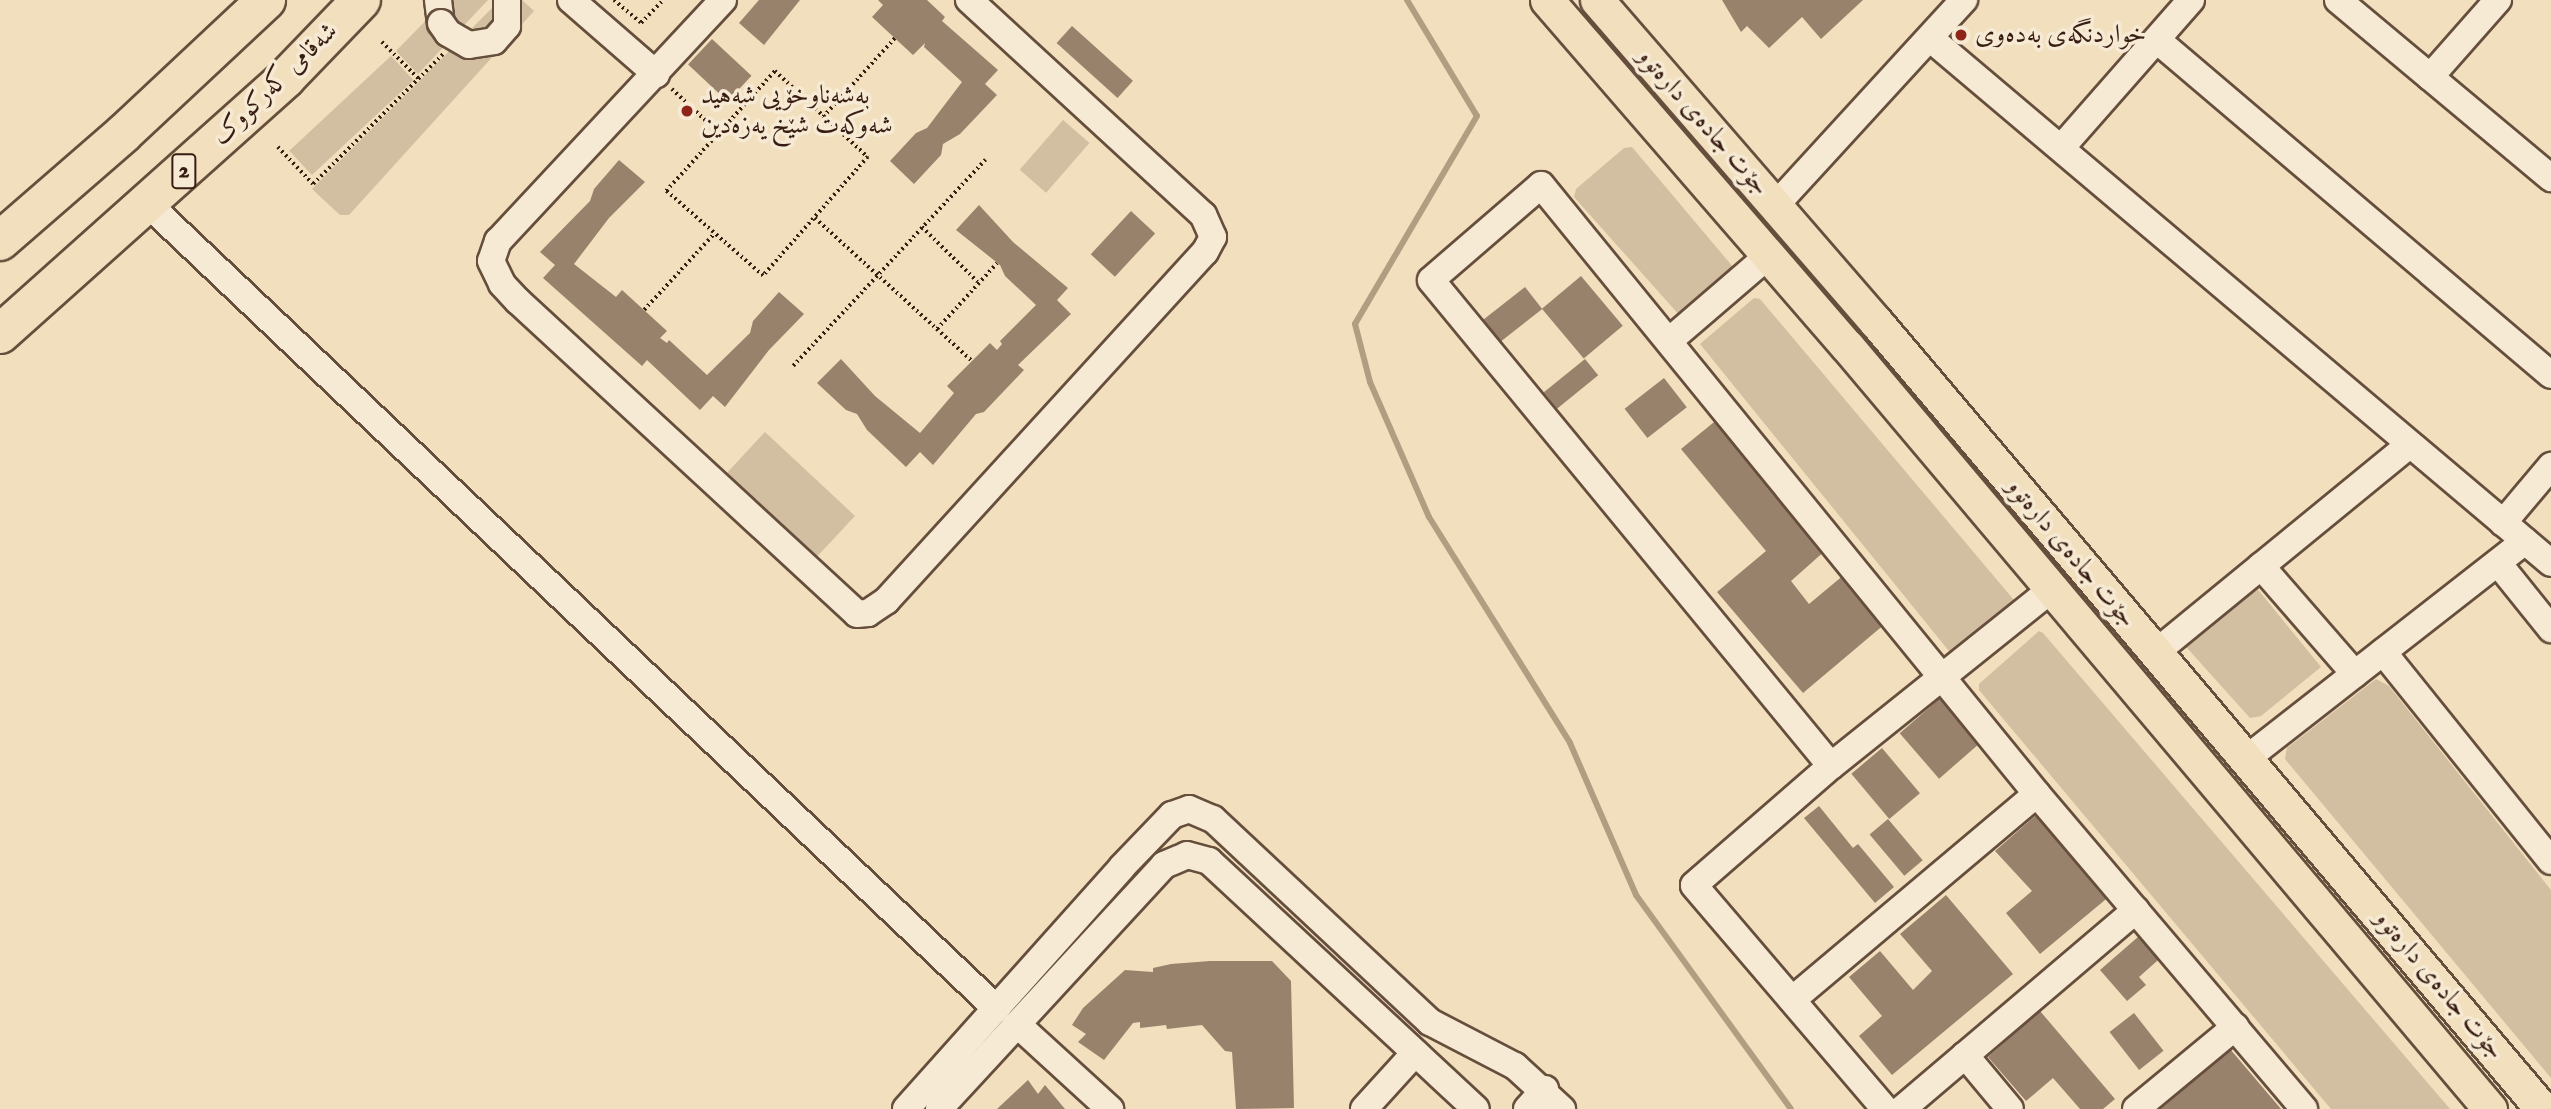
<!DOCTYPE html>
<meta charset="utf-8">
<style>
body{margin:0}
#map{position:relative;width:2551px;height:1109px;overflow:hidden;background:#f1dfbd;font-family:"IM FELL English",Amiri,serif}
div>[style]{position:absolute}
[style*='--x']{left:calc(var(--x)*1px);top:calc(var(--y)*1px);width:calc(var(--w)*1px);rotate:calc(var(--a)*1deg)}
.green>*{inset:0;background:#d2bea0;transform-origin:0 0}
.stream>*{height:6px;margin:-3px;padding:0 3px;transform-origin:3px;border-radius:3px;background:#b29d83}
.building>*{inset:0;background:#98826b;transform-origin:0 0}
.path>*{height:3.5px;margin-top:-1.75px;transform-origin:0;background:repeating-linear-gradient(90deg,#381d12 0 2px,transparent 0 5.5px)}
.roads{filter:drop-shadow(2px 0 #664e3d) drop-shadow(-2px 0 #664e3d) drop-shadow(0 2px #664e3d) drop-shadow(0 -2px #664e3d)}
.minor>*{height:26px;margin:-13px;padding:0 13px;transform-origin:13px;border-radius:13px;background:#f6ead4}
.major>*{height:33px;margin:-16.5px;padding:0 16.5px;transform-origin:16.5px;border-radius:16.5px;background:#f1dfbd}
.highway>*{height:38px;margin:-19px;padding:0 19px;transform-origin:19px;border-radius:19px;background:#f1dfbd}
.bridges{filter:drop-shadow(2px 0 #664e3d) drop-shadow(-2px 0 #664e3d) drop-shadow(0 2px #664e3d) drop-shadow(0 -2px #664e3d)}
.minor-bridge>*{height:26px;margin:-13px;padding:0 13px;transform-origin:13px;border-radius:13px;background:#f6ead4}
.dots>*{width:19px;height:19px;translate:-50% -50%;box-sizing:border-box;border:4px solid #f6ead4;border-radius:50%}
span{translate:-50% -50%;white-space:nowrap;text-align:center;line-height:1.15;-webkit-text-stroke:7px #f6ead4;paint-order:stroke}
.shield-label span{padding:2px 5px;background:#f6ead4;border:2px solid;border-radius:5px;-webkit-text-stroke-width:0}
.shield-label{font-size:24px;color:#381d12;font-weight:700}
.poi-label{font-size:26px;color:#381d12}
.left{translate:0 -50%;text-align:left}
.street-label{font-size:26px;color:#381d12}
</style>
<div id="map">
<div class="green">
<i style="clip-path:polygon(446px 0,488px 0,418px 74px,396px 51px)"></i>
<i style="clip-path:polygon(500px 0,522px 0,534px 11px,349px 215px,340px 215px,312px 189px)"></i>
<i style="left:391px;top:56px;width:33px;height:139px;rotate:47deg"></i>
<i style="left:1063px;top:120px;width:35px;height:66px;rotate:41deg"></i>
<i style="clip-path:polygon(1632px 147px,1733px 267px,1732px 274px,1681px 317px,1574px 197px,1576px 189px,1624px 148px)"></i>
<i style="clip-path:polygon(1754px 298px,1760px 299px,2019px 606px,1953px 656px,1700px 344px)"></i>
<i style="left:765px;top:432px;width:123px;height:59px;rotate:43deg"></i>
<i style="clip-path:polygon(2255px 586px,2321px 667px,2261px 716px,2250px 718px,2180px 640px)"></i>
<i style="clip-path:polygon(2039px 631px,2043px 633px,2450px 1109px,2331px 1109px,1979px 690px,1979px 684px)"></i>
<i style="clip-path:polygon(2376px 679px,2389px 686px,2551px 890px,2551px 1078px,2285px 759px,2287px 748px)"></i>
</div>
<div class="stream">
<i style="--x:1407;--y:0;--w:135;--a:58.9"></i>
<i style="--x:1477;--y:116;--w:241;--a:120.4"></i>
<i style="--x:1355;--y:324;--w:60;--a:75.5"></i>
<i style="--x:1370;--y:382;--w:147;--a:66.4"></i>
<i style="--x:1429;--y:517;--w:266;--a:58"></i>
<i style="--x:1570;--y:743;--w:166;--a:66.5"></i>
<i style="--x:1636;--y:895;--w:264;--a:54.1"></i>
</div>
<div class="building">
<i style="clip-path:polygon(759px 0,800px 0,764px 45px,739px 23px)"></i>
<i style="clip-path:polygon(878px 0,927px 0,945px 17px,942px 21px,998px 70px,985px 84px,997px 95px,960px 134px,943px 144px,941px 155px,914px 184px,890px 161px,916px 133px,927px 128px,962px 82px,924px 47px,925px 43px,913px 55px,872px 17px,883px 5px)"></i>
<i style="clip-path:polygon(1722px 0,1863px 0,1821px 39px,1802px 17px,1769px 48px,1747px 26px,1741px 32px)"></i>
<i style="left:1072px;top:26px;width:82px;height:23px;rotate:42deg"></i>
<i style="left:712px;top:39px;width:54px;height:35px;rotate:43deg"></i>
<i style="clip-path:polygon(619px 160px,645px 182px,609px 218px,574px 264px,616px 297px,622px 290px,667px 331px,660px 338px,667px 343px,669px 340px,707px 375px,750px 333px,753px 321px,779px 292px,804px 314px,769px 350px,725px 407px,713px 396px,700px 410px,647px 360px,642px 366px,543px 278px,555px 265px,540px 252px,590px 201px,594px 189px)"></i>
<i style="clip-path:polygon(979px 205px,1013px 242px,1068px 288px,1057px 300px,1071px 314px,1018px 365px,1024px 370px,984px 412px,976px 414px,933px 465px,920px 452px,906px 467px,867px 430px,857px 414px,846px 410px,817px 383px,841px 359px,875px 396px,920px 433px,954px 393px,947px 386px,990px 343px,997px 350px,1002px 344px,1000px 341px,1036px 305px,1005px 276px,1000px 265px,956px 230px)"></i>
<i style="left:1131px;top:211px;width:33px;height:59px;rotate:43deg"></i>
<i style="left:1581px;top:276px;width:65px;height:51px;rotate:50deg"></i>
<i style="left:1525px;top:287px;width:28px;height:53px;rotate:52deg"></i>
<i style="left:1585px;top:359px;width:21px;height:53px;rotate:51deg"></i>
<i style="left:1664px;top:378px;width:37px;height:50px;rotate:52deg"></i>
<i style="clip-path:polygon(1719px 418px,1827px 549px,1791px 581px,1809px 604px,1845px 574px,1886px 623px,1803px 693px,1717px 592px,1766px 551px,1681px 449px)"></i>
<i style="left:1945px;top:694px;width:60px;height:60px;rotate:49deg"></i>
<i style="left:1882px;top:748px;width:59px;height:40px;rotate:50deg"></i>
<i style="clip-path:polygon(1819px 806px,1853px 848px,1858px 844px,1894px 887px,1875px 903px,1804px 818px)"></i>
<i style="clip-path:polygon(2041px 811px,2111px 895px,2040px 954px,2006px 913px,2032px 891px,1995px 851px)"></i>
<i style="left:1888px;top:819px;width:54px;height:24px;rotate:50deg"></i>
<i style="clip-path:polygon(1946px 895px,2013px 974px,1892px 1075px,1859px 1036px,1882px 1016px,1849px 977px,1880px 951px,1913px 990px,1932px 971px,1900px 934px)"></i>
<i style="clip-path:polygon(2146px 930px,2166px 953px,2139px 977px,2146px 985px,2127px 1001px,2100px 970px)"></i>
<i style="clip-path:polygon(1210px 961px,1272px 961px,1291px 981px,1294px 1108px,1236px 1109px,1232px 1052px,1225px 1051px,1202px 1025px,1167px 1029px,1166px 1025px,1140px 1028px,1140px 1022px,1133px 1023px,1104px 1060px,1078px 1042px,1086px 1034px,1072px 1025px,1083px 1008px,1125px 970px,1153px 972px,1153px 968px,1171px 964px)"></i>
<i style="clip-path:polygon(2040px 1011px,2115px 1099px,2103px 1109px,2080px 1109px,2053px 1078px,2026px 1101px,1988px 1057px)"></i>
<i style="left:2134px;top:1013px;width:48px;height:31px;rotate:52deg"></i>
<i style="clip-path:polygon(2230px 1049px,2281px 1109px,2159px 1109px,2172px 1099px)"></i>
<i style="clip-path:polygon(1028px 1080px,1038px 1094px,1045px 1085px,1065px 1109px,997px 1109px)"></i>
</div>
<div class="path">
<i style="--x:614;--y:0;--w:35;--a:40"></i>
<i style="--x:641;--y:23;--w:32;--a:-46"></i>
<i style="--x:382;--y:42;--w:52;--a:45"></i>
<i style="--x:775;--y:71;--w:127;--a:42.8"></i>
<i style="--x:868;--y:157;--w:159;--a:131.4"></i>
<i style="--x:763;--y:276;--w:129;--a:-138.8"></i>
<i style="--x:666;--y:191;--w:162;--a:-47.8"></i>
<i style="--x:672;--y:89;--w:63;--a:43.1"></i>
<i style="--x:823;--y:117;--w:107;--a:-47.7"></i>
<i style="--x:278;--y:147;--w:51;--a:46.6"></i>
<i style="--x:313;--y:184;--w:184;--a:-45"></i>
<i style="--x:815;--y:218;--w:211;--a:42.3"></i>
<i style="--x:922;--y:227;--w:78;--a:44.5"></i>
<i style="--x:644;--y:310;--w:102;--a:-47.4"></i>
<i style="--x:937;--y:329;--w:89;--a:-47.7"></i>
<i style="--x:793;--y:366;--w:282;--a:-47"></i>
</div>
<div class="roads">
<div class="minor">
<i style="--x:438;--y:0;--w:23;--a:83"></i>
<i style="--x:571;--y:0;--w:113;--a:41"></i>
<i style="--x:723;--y:0;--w:330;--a:133"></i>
<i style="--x:498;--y:241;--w:21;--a:109"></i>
<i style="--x:491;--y:261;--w:25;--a:64"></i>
<i style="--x:502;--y:284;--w:23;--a:47"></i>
<i style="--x:518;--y:301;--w:461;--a:42.7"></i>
<i style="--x:857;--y:614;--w:11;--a:-5"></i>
<i style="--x:868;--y:613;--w:22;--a:-34"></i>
<i style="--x:886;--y:601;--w:473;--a:-47.6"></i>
<i style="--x:1205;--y:252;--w:17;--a:-62"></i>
<i style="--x:1213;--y:237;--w:24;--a:-114"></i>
<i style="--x:1203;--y:215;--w:318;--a:-137.4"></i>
<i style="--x:2338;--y:0;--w:278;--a:39.9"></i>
<i style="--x:1931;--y:39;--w:812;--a:40.2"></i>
<i style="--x:2157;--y:40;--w:517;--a:40.37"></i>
<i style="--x:2430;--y:77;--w:103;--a:-48.6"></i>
<i style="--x:2061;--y:148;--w:197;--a:-48.7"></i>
<i style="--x:148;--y:204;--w:1170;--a:43.48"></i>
<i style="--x:1775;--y:206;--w:280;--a:-47.5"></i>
<i style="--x:1669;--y:341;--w:132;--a:-40.7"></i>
<i style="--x:2503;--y:523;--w:75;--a:-49.9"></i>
<i style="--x:2498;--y:563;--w:85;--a:51.2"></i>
<i style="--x:2261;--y:566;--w:143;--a:49"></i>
<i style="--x:2383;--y:652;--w:268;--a:51.2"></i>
<i style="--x:2155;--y:653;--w:327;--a:-39.3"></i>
<i style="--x:2246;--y:759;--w:354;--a:-38"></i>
<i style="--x:1831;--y:766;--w:629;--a:-129.46"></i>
<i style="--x:1431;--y:280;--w:145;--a:-40.8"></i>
<i style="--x:1541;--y:185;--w:785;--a:50.84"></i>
<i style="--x:2037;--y:794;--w:413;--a:49.7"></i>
<i style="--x:1792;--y:1000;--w:320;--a:-40.1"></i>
<i style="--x:1018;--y:1025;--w:125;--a:42.4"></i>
<i style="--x:1965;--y:1055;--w:70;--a:50.2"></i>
<i style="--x:906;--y:1109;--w:324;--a:-48.2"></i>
<i style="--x:1122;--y:867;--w:72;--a:-46.1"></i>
<i style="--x:1172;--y:815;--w:18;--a:-19"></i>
<i style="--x:1189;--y:809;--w:26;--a:23"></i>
<i style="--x:1213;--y:819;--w:297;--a:43.1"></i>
<i style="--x:1430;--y:1022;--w:96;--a:27.4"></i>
<i style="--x:1515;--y:1066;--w:64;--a:42.5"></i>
<i style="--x:939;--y:1109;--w:332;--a:-47.3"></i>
<i style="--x:1164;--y:865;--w:25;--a:-23"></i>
<i style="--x:1187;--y:855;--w:23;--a:15"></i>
<i style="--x:1209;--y:861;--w:364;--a:42.9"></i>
<i style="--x:1364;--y:1109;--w:76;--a:-47.7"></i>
<i style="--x:1527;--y:1109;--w:27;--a:-48"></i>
<i style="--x:1885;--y:1109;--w:294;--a:-130.5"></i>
<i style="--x:1694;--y:885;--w:181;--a:-41"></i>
<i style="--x:1831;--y:766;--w:282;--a:-38.7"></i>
<i style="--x:1902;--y:1109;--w:307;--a:-40.4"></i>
<i style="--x:2136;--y:1109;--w:129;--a:-39.6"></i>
</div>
<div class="major">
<i style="--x:1547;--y:0;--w:458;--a:49.1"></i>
<i style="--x:1847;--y:346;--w:998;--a:49.88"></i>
<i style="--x:1597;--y:0;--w:426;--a:49.1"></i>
<i style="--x:1876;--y:322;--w:1031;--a:49.76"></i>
</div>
<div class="highway">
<i style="--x:0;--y:241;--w:163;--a:-41"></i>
<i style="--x:123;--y:134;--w:196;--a:-43.1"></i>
<i style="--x:0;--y:334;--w:384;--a:-41.8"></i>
<i style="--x:286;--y:78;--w:108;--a:-46.1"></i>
</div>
</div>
<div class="bridges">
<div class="minor-bridge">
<i style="--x:441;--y:23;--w:12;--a:55"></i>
<i style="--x:448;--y:33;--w:24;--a:30"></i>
<i style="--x:469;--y:45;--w:25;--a:-9"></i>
<i style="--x:494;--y:41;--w:20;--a:-49"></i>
<i style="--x:507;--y:26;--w:26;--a:-90"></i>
</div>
</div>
<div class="dots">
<i style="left:1961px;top:35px;background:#8f2418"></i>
<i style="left:687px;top:111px;background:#8f2418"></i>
</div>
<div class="shield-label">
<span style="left:184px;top:171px">2</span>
</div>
<div class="poi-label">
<span class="left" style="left:1975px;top:35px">خواردنگەی بەدەوی</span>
<span class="left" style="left:701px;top:111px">بەشەناوخۆیی شەهید<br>شەوکەت شێخ یەزەدین</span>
</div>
<div class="street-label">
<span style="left:275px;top:84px;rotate:-44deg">شەقامی کەرکووک</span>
<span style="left:1703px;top:122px;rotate:49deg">جۆت جادەی دارەتوو</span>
<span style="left:2071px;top:553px;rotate:50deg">جۆت جادەی دارەتوو</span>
<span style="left:2439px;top:985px;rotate:50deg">جۆت جادەی دارەتوو</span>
</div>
</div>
